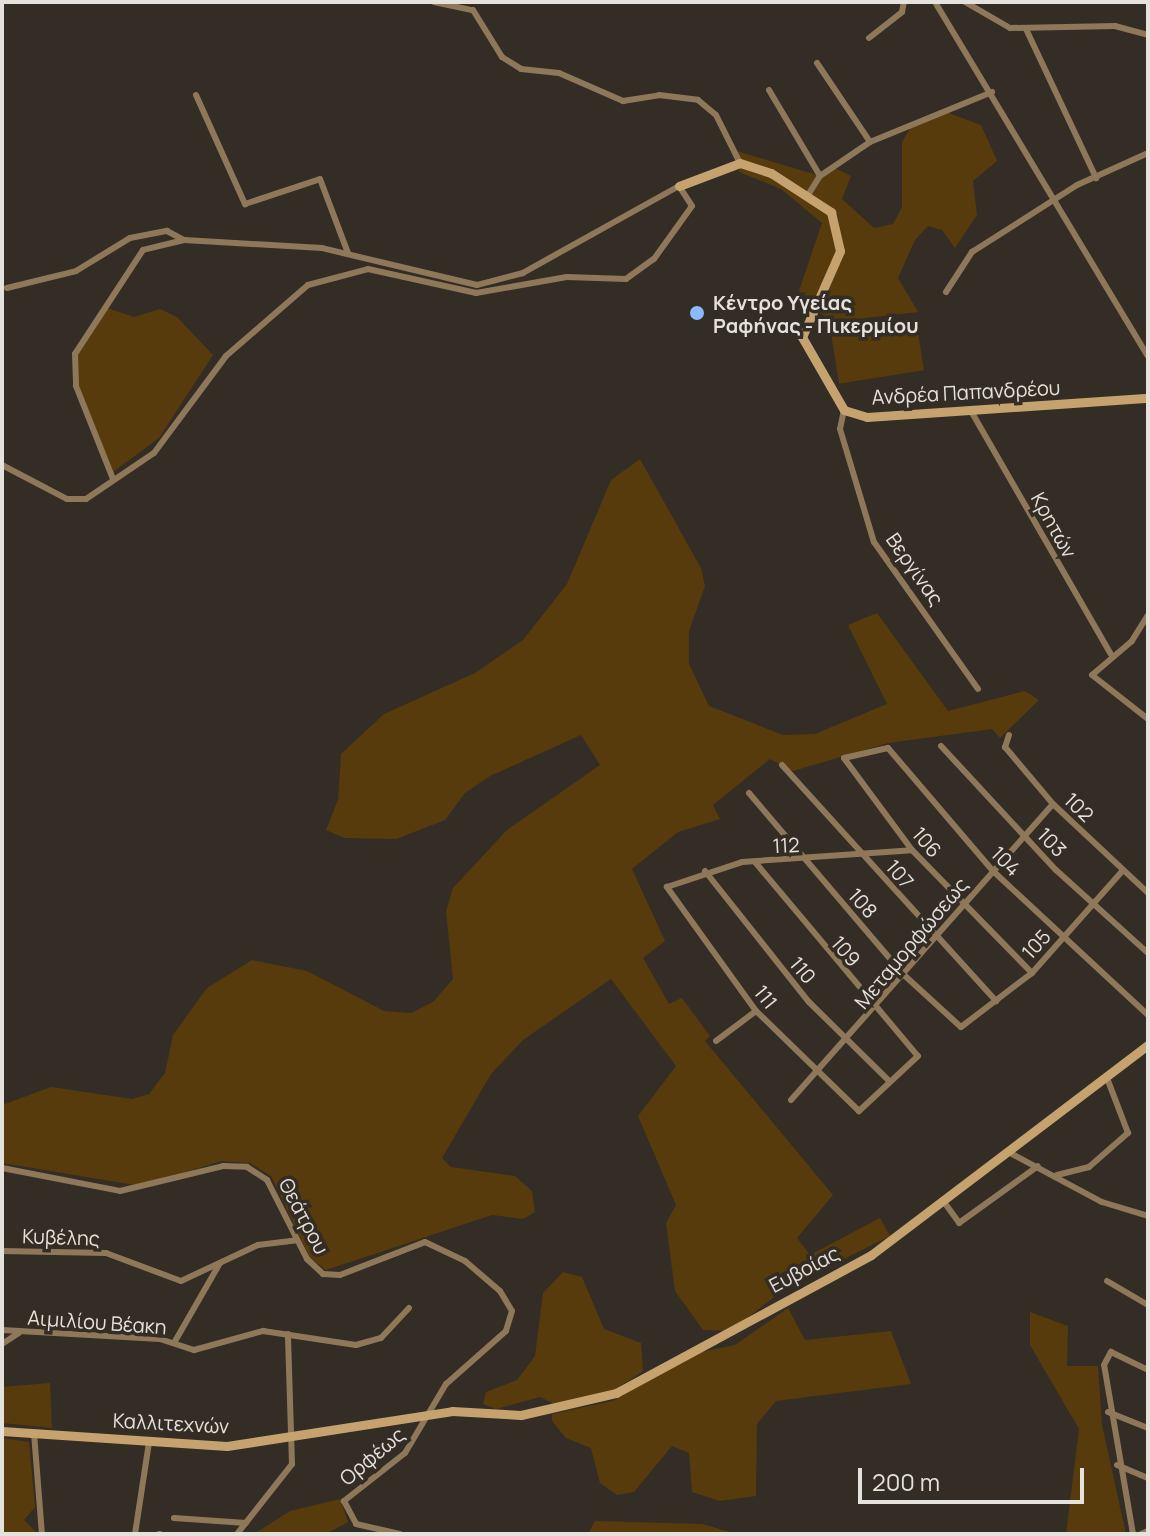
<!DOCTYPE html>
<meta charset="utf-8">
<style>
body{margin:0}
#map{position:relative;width:1150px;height:1536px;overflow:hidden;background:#332d25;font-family:Manrope,sans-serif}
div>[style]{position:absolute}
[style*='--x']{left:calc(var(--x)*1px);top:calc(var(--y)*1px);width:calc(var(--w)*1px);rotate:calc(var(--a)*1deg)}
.green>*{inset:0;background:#573b0c;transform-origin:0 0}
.street>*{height:6px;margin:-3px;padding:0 3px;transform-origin:3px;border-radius:3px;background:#8f7859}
.secondary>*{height:9px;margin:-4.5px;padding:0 4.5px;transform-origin:4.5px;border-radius:4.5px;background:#c6a26f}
.dots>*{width:22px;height:22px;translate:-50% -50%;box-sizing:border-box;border:4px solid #332d25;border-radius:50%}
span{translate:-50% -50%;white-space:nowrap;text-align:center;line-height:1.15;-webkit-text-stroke:7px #332d25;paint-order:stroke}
.poi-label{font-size:20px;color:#e5e1dc;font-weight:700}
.left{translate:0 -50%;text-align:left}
.street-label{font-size:20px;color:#e5e1dc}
.frame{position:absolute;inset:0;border:4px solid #e5e1dc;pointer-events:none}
.scale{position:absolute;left:858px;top:1468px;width:226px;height:36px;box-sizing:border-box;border:4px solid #e5e1dc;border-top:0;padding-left:10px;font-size:24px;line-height:28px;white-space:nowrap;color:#e5e1dc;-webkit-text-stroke:6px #332d25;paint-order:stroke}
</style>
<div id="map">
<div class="green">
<i style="clip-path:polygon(946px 112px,981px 125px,997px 161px,973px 181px,977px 215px,955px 248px,942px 230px,928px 226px,915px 240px,898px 278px,918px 312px,830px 322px,799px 291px,822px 223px,781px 189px,739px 172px,737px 151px,820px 176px,833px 167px,851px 176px,842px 199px,874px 228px,893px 224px,902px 207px,902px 142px,911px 127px)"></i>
<i style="clip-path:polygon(104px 307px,134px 317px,160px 309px,177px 317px,213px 355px,159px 438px,113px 472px,79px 387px,77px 353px)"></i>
<i style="left:916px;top:320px;width:51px;height:86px;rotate:81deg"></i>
<i style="clip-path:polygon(640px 459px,701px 568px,705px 586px,689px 631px,689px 664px,709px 706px,783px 735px,815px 734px,887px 704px,848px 625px,877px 613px,948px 711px,1025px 691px,1039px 700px,1000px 738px,992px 729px,888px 743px,793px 771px,770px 759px,713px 805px,720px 819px,678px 832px,632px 869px,665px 941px,643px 958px,669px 1004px,682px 998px,710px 1036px,705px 1041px,833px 1195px,797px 1238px,810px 1255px,880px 1218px,890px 1236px,786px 1288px,730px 1331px,703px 1330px,675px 1291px,666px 1223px,676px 1205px,638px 1116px,676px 1066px,611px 979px,523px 1040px,491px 1074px,442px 1158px,451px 1167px,515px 1176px,532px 1191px,535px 1212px,523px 1219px,492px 1215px,326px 1270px,310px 1258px,271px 1176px,250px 1163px,221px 1161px,141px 1186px,2px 1163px,2px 1105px,51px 1087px,132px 1099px,149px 1094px,165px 1073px,173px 1035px,207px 988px,252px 960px,307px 971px,384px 1011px,411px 1013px,433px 1002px,453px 979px,446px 911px,453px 888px,507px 830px,600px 765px,581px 735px,490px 776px,465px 793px,445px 820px,396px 839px,344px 838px,326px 830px,338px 800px,341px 754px,384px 714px,475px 673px,523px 640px,567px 584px,611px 480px)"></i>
<i style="clip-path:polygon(563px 1272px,582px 1277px,604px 1329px,641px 1343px,643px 1371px,616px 1389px,554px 1404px,540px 1397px,496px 1409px,483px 1404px,486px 1392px,517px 1380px,535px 1356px,543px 1293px)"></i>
<i style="clip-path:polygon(788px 1308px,805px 1340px,891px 1331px,911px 1384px,776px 1401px,757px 1424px,756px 1496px,720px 1501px,692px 1492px,689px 1453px,672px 1446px,634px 1492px,617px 1495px,600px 1483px,591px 1448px,566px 1438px,552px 1421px,552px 1414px,613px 1401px,696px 1353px,735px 1345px)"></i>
<i style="clip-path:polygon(1030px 1312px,1068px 1326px,1067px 1366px,1098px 1366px,1102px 1425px,1126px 1534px,1066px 1534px,1079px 1429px,1030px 1345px)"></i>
<i style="clip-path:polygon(50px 1383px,52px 1428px,2px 1423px,2px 1387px)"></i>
<i style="clip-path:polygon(2px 1438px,29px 1442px,35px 1507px,24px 1520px,38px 1534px,2px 1534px)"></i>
<i style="clip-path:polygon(340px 1499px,348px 1522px,326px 1534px,254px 1534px,290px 1511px)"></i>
<i style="clip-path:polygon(595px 1521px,703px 1524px,736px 1534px,588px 1534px)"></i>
</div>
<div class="street">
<i style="--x:434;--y:2;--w:40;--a:12"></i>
<i style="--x:473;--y:10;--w:55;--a:58.3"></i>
<i style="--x:502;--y:57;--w:22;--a:32"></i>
<i style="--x:521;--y:69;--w:38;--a:6"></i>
<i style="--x:559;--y:73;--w:70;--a:23.6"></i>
<i style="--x:623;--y:101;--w:36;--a:-9"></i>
<i style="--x:659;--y:95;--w:39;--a:7"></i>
<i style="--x:698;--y:100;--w:23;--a:40"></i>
<i style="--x:716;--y:115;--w:54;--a:63.4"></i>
<i style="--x:935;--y:2;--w:413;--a:59"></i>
<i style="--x:965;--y:2;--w:52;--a:30"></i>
<i style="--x:1010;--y:28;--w:105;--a:-1.1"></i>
<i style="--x:1115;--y:26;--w:34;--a:15"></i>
<i style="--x:1026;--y:29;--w:165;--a:64.8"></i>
<i style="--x:869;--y:38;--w:42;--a:-38.2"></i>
<i style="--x:902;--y:12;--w:10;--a:-79"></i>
<i style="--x:817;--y:63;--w:95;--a:56.1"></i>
<i style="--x:769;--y:90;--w:100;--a:59.3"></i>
<i style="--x:196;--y:95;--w:120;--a:65.8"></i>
<i style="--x:245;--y:204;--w:79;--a:-18.4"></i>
<i style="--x:320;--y:179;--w:79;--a:69.3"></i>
<i style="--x:808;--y:195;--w:22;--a:-58"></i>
<i style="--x:820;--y:176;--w:60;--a:-34.2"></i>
<i style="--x:870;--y:142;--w:132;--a:-22.3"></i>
<i style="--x:7;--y:288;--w:71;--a:-13.8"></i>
<i style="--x:76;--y:271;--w:63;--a:-31.4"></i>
<i style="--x:130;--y:238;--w:38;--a:-11"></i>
<i style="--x:167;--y:231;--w:19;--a:28"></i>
<i style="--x:946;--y:292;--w:48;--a:-57"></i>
<i style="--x:972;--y:252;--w:125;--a:-32.5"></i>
<i style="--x:1077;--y:185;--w:78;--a:-24.3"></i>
<i style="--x:844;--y:410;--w:19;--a:102"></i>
<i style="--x:840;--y:429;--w:118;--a:73.3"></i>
<i style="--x:874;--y:542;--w:180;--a:54.7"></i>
<i style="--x:971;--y:411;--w:280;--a:60.1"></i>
<i style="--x:2;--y:465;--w:73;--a:27.6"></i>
<i style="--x:67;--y:499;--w:19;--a:0"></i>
<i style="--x:86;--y:499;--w:82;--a:-34.1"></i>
<i style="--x:154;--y:453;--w:121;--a:-53.4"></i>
<i style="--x:226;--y:356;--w:108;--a:-40.9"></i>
<i style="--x:308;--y:285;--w:62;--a:-14.9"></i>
<i style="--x:368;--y:269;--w:111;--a:12.5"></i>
<i style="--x:476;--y:293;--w:92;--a:-10"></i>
<i style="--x:567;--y:277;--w:59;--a:1.9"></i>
<i style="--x:626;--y:279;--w:34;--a:-36"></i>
<i style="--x:654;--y:259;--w:65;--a:-54.4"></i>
<i style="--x:692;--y:206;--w:24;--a:-123"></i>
<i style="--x:679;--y:186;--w:179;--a:150.9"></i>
<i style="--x:523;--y:273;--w:48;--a:165.4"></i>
<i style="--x:477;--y:285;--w:159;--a:-166.6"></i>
<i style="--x:322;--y:248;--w:138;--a:-176.7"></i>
<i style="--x:184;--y:240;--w:42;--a:166.3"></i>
<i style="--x:143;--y:250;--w:124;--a:123.2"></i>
<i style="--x:75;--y:354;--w:32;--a:88"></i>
<i style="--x:76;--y:386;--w:100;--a:68.3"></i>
<i style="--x:1148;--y:615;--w:31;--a:122"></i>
<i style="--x:1132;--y:641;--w:52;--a:139.6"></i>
<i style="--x:1092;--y:675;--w:71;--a:38.2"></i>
<i style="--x:1009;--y:735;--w:13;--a:108"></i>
<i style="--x:1005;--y:747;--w:75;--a:49.9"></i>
<i style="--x:1053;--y:804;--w:130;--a:43.1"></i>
<i style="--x:941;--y:746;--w:169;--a:47.2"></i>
<i style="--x:1056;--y:870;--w:124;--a:42.1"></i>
<i style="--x:782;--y:765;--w:319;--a:47.8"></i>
<i style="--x:749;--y:793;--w:239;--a:49.6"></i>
<i style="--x:904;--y:975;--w:77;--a:42.4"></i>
<i style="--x:961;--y:1027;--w:89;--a:-37.3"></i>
<i style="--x:1032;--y:973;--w:137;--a:-48.5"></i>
<i style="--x:755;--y:862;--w:253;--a:50"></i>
<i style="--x:918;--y:1056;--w:81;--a:137"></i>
<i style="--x:859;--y:1111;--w:144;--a:-135.8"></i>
<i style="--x:756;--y:1011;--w:153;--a:-125.7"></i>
<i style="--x:667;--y:887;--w:79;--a:-18.4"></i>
<i style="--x:742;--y:862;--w:170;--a:-4"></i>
<i style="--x:705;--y:871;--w:167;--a:51.6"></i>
<i style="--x:809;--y:1002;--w:111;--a:44.6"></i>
<i style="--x:1032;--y:973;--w:172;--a:-134.3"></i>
<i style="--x:912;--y:850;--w:114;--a:-126.5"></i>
<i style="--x:844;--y:758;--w:45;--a:-12.8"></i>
<i style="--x:888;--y:748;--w:162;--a:49.5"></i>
<i style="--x:993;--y:871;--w:212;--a:42.9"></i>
<i style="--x:716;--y:1041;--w:50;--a:-36.9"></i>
<i style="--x:791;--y:1100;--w:395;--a:-48.5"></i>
<i style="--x:1012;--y:1154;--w:102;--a:28.1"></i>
<i style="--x:1102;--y:1202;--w:48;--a:16.9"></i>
<i style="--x:2;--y:1168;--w:120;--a:11"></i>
<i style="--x:120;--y:1191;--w:106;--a:-13.6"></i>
<i style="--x:223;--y:1166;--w:24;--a:2"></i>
<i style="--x:247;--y:1167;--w:24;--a:33"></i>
<i style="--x:267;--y:1180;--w:89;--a:63.1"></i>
<i style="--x:307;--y:1259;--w:22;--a:43"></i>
<i style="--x:323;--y:1274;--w:17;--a:3"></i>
<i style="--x:340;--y:1275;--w:91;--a:-21.2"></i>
<i style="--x:425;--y:1242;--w:44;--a:25.4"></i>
<i style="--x:465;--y:1261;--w:46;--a:40.6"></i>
<i style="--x:500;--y:1291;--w:23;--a:59"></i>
<i style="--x:512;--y:1311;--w:21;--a:107"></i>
<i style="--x:506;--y:1331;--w:80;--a:138.5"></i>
<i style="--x:446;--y:1384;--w:80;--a:120.7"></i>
<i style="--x:405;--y:1453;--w:78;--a:141.8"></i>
<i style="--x:344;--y:1501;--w:26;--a:62"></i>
<i style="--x:356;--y:1524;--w:45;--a:12.8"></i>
<i style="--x:1057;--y:1175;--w:33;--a:-14"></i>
<i style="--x:1089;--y:1167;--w:52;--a:-41.1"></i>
<i style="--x:1128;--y:1133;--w:59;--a:-110.9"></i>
<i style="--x:944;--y:1202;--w:26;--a:54"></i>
<i style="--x:959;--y:1223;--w:97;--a:-35.8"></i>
<i style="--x:2;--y:1251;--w:104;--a:1.1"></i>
<i style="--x:106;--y:1253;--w:80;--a:20.5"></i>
<i style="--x:181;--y:1281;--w:85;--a:-25.1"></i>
<i style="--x:258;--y:1245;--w:39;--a:-7"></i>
<i style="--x:1107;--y:1281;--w:48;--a:30.3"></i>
<i style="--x:2;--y:1330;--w:158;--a:3.3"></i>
<i style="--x:160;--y:1339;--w:36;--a:18"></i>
<i style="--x:194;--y:1350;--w:72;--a:-15.4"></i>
<i style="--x:263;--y:1331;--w:94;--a:8.6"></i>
<i style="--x:356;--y:1345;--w:26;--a:-16"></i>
<i style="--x:381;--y:1338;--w:41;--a:-47"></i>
<i style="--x:174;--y:1343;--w:92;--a:-60.1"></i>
<i style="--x:2;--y:1344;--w:20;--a:-33"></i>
<i style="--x:1108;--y:1412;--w:43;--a:21.8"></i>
<i style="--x:34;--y:1433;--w:101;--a:85.5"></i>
<i style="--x:1117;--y:1465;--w:34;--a:23"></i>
<i style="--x:174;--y:1518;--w:72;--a:4"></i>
<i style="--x:135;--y:1534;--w:93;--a:-81.3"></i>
<i style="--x:159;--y:1534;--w:1;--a:0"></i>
<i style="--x:237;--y:1534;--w:89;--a:-51.8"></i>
<i style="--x:292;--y:1464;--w:130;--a:-91.8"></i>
<i style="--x:1133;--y:1534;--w:171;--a:-99.7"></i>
<i style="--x:1104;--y:1365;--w:15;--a:-62"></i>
<i style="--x:1111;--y:1352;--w:41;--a:25.9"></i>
<i style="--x:1141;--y:1534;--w:8;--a:-23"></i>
</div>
<div class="secondary">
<i style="--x:679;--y:186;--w:65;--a:-20.7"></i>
<i style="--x:740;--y:163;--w:33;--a:18"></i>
<i style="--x:771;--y:173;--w:72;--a:33"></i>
<i style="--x:831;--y:212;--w:40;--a:77"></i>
<i style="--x:840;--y:251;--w:94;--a:113.8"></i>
<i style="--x:802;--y:337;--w:84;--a:60.1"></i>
<i style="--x:844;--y:410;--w:24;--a:17"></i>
<i style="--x:867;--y:417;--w:282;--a:-3.9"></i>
<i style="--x:2;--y:1431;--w:225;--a:3.8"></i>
<i style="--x:227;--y:1446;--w:228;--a:-8.8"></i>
<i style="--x:452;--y:1411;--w:69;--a:3.3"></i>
<i style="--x:521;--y:1415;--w:98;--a:-13"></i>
<i style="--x:616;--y:1393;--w:290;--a:-28.4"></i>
<i style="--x:871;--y:1255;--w:348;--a:-37.2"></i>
</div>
<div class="dots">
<i style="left:697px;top:313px;background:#88bafc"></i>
</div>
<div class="poi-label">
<span class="left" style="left:713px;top:314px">Κέντρο Υγείας<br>Ραφήνας - Πικερμίου</span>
</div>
<div class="street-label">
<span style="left:966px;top:392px;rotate:-3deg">Ανδρέα Παπανδρέου</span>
<span style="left:1054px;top:525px;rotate:61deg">Κρητών</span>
<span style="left:915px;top:569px;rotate:55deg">Βεργίνας</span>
<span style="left:1079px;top:807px;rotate:44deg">102</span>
<span style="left:927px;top:842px;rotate:49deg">106</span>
<span style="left:1052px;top:842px;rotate:46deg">103</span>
<span style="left:786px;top:845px;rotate:-3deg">112</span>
<span style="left:1006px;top:861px;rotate:45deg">104</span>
<span style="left:900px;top:874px;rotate:49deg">107</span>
<span style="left:863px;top:903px;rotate:48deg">108</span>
<span style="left:911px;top:943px;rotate:-50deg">Μεταμορφώσεως</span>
<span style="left:1036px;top:944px;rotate:-47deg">105</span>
<span style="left:846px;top:951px;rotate:49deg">109</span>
<span style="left:803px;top:970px;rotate:50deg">110</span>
<span style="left:766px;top:997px;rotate:51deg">111</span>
<span style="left:304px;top:1216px;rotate:62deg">Θεάτρου</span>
<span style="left:61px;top:1237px;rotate:2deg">Κυβέλης</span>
<span style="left:804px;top:1269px;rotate:-28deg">Ευβοίας</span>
<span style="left:97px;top:1322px;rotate:4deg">Αιμιλίου Βέακη</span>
<span style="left:171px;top:1423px;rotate:3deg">Καλλιτεχνών</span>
<span style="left:372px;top:1456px;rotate:-40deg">Ορφέως</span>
</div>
<div class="frame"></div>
<div class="scale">200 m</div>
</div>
